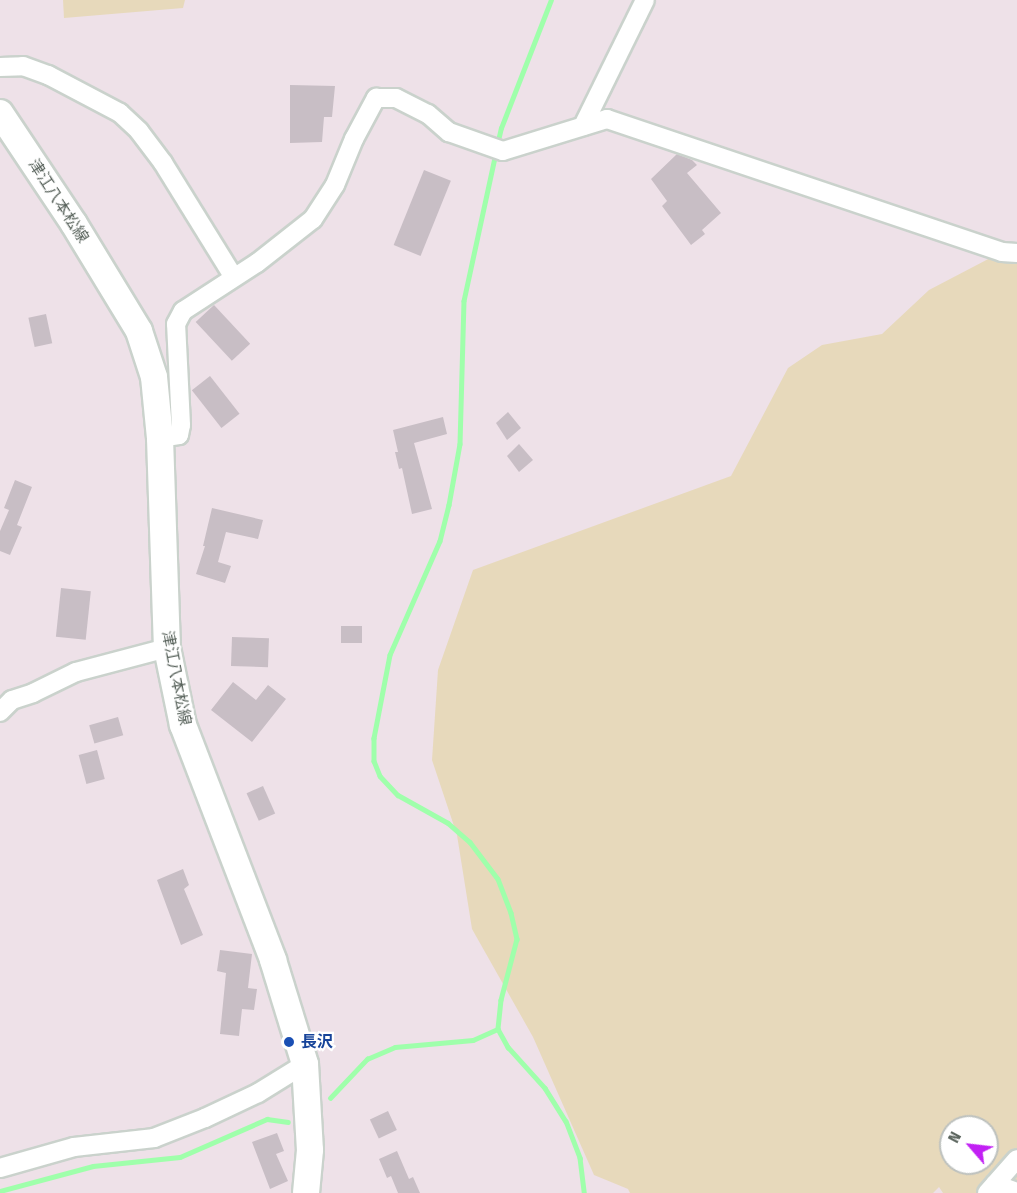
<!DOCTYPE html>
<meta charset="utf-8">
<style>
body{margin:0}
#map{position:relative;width:1017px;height:1193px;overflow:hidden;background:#eee1e8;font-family:"Fira Sans Condensed","Noto Sans JP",sans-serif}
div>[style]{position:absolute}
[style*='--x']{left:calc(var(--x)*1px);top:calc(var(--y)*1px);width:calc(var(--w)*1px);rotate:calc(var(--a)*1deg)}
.green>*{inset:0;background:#e7d9bb}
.stream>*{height:4.5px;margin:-2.25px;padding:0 2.25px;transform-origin:2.25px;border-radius:2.25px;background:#9fffab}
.building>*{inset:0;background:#c8bec5;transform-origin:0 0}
.roads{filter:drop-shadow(2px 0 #cad2cc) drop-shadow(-2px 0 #cad2cc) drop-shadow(0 2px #cad2cc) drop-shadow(0 -2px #cad2cc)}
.street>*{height:18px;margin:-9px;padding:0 9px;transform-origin:9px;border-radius:9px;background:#fff}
.secondary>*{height:26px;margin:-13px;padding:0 13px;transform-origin:13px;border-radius:13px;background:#fff}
.dots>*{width:16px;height:16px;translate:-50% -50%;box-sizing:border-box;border:3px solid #fff;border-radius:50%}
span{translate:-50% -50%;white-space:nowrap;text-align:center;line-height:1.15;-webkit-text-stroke:4.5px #fff;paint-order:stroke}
.street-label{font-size:16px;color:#59635c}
.transit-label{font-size:16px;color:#164399;font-weight:700}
.left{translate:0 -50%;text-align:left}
.north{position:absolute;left:939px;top:1115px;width:60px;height:60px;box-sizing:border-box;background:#fff;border:2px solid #bdc1be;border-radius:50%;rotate:298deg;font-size:16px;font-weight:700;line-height:24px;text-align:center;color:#59635c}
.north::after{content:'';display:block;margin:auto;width:21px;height:27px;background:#c220f4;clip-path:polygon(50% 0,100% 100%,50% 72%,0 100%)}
</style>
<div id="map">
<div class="green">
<i style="clip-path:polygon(63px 0,185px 0,183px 8px,64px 18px)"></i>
<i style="clip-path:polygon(evenodd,1017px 244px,1017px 1193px,943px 1193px,939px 1187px,933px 1193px,630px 1193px,628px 1189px,594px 1175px,533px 1037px,472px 929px,457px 835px,432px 760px,438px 670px,473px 570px,731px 476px,788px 368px,822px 345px,882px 334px,929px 290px,1017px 244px,951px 1127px,987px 1127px,987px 1163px,951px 1163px,951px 1127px)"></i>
</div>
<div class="stream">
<i style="--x:497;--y:145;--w:17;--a:-77"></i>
<i style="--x:501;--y:128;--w:137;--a:-68.7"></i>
<i style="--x:496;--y:153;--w:151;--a:102.2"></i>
<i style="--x:464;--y:301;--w:143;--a:91.6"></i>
<i style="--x:460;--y:444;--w:62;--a:100.2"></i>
<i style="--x:449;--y:505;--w:37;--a:104"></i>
<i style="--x:440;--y:541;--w:124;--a:113.7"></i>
<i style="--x:390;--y:655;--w:85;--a:100.9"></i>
<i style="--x:374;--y:738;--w:23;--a:90"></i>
<i style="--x:374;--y:761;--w:16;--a:68"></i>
<i style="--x:380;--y:776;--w:26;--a:47"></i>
<i style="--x:398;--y:795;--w:57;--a:29.2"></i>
<i style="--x:448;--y:823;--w:29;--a:41"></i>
<i style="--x:470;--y:842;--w:46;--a:52.9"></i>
<i style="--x:498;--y:879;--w:36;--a:69"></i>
<i style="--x:511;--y:913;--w:27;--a:77"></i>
<i style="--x:517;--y:939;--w:63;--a:104.7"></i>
<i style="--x:501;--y:1000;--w:29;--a:96"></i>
<i style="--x:498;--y:1029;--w:21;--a:61"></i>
<i style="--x:508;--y:1047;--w:55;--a:47.9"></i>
<i style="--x:545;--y:1088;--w:39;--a:58"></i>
<i style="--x:566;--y:1121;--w:40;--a:69"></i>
<i style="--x:580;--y:1158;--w:35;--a:83"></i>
<i style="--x:330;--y:1098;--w:54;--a:-46.5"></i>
<i style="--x:367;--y:1059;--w:30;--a:-23"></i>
<i style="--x:395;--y:1047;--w:78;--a:-5.1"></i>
<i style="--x:473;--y:1040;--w:27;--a:-24"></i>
<i style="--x:0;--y:1191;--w:96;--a:-15"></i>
<i style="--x:93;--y:1166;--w:87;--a:-5.9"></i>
<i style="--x:180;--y:1157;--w:95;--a:-23.6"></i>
<i style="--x:267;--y:1119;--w:21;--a:8"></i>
</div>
<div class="building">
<i style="clip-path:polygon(290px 85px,335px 86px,332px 117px,324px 117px,322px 142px,290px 143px)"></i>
<i style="clip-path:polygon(677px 154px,692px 160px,697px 165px,687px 173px,721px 213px,702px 230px,705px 234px,691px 245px,662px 206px,667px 201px,651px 179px)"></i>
<i style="left:424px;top:170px;width:29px;height:81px;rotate:22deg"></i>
<i style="left:214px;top:305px;width:53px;height:25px;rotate:47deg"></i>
<i style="left:46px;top:314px;width:30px;height:18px;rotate:78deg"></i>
<i style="left:210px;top:376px;width:48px;height:23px;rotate:52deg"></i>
<i style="clip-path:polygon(508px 412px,521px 428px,507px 440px,496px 423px)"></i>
<i style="clip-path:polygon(443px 417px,447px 434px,414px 443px,432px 509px,412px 514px,402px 468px,399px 469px,395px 452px,398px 452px,393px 430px)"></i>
<i style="clip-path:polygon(519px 444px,533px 460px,519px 472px,507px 456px)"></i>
<i style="clip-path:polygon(15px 480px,32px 487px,17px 525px,22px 527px,10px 555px,0 551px,0 531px,9px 510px,4px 508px)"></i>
<i style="clip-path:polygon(212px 508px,263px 520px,258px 539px,226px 532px,218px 562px,231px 566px,225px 583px,196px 574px,205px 546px,203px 546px)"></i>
<i style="left:61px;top:588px;width:30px;height:49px;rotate:6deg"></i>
<i style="left:341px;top:626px;width:21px;height:17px"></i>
<i style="left:232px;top:637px;width:37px;height:29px;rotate:2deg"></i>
<i style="clip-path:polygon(233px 682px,256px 700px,268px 685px,286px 699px,252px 742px,211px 710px)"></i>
<i style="left:118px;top:717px;width:19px;height:30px;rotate:74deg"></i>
<i style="left:97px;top:750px;width:30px;height:19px;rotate:75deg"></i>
<i style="left:263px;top:786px;width:30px;height:18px;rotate:66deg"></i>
<i style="clip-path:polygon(183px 869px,189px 885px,184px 889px,203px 935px,181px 945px,157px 880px)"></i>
<i style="clip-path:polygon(220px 950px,252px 954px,248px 988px,257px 989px,254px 1010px,242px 1009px,239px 1036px,220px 1034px,226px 973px,217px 971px)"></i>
<i style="left:388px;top:1111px;width:21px;height:20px;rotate:65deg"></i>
<i style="clip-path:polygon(277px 1133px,284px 1151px,276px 1154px,288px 1181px,270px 1189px,252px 1142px)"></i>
<i style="clip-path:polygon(397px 1151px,409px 1179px,413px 1177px,420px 1193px,398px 1193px,391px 1176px,387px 1178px,379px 1159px)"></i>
</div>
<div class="roads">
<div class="street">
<i style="--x:0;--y:67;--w:23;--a:-2"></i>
<i style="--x:23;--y:66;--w:27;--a:20"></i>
<i style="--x:48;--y:75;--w:81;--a:27.8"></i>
<i style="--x:120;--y:113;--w:26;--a:43"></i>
<i style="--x:139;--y:131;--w:40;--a:53"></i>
<i style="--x:163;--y:163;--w:133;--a:58.2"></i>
<i style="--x:583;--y:126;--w:140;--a:-63.8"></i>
<i style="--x:160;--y:438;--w:19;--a:-9"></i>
<i style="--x:179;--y:435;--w:10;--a:-79"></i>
<i style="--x:181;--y:425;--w:101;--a:-92.8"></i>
<i style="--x:176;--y:324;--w:15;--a:-62"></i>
<i style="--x:183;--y:311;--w:88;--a:-33"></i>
<i style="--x:257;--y:263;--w:71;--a:-38.2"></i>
<i style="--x:313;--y:219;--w:40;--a:-57.1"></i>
<i style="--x:335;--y:185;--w:50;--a:-67.6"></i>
<i style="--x:354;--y:139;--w:47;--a:-61.8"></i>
<i style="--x:376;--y:98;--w:20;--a:0"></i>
<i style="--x:396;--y:98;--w:36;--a:27"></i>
<i style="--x:428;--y:114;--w:28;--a:41"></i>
<i style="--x:449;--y:132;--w:57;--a:19.4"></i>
<i style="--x:503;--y:151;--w:109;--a:-17.1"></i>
<i style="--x:607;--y:119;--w:417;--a:18.6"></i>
<i style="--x:1002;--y:252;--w:15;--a:4"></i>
<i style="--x:0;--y:712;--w:17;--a:-45"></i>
<i style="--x:12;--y:700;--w:22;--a:-18"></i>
<i style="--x:33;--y:693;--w:48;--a:-26"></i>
<i style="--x:76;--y:672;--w:94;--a:-14.8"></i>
<i style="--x:0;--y:1168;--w:77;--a:-15.8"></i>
<i style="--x:74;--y:1147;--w:81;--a:-6.4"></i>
<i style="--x:154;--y:1138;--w:55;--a:-21.4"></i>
<i style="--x:205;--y:1118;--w:59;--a:-25.3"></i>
<i style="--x:258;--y:1093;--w:55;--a:-31.7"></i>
<i style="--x:995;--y:1184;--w:23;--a:20"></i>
<i style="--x:987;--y:1193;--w:45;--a:-48.6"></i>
</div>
<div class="secondary">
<i style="--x:0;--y:113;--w:133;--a:56.3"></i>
<i style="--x:74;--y:224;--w:125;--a:58.7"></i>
<i style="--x:139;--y:331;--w:48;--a:71.9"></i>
<i style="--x:154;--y:377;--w:61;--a:84.4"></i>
<i style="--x:160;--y:438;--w:210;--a:88.1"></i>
<i style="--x:167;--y:648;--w:79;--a:78.3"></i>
<i style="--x:183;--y:725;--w:252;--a:69"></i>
<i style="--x:273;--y:960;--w:109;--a:72.9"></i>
<i style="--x:305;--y:1064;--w:86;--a:86.7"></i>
<i style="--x:310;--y:1150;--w:43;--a:95.3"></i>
</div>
</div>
<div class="dots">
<i style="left:289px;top:1042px;background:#1a4fb4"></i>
</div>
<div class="street-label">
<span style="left:58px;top:201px;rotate:57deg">津江八本松線</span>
<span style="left:176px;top:678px;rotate:79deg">津江八本松線</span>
</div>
<div class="transit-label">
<span class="left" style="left:301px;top:1042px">長沢</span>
</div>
<div class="north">N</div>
</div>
